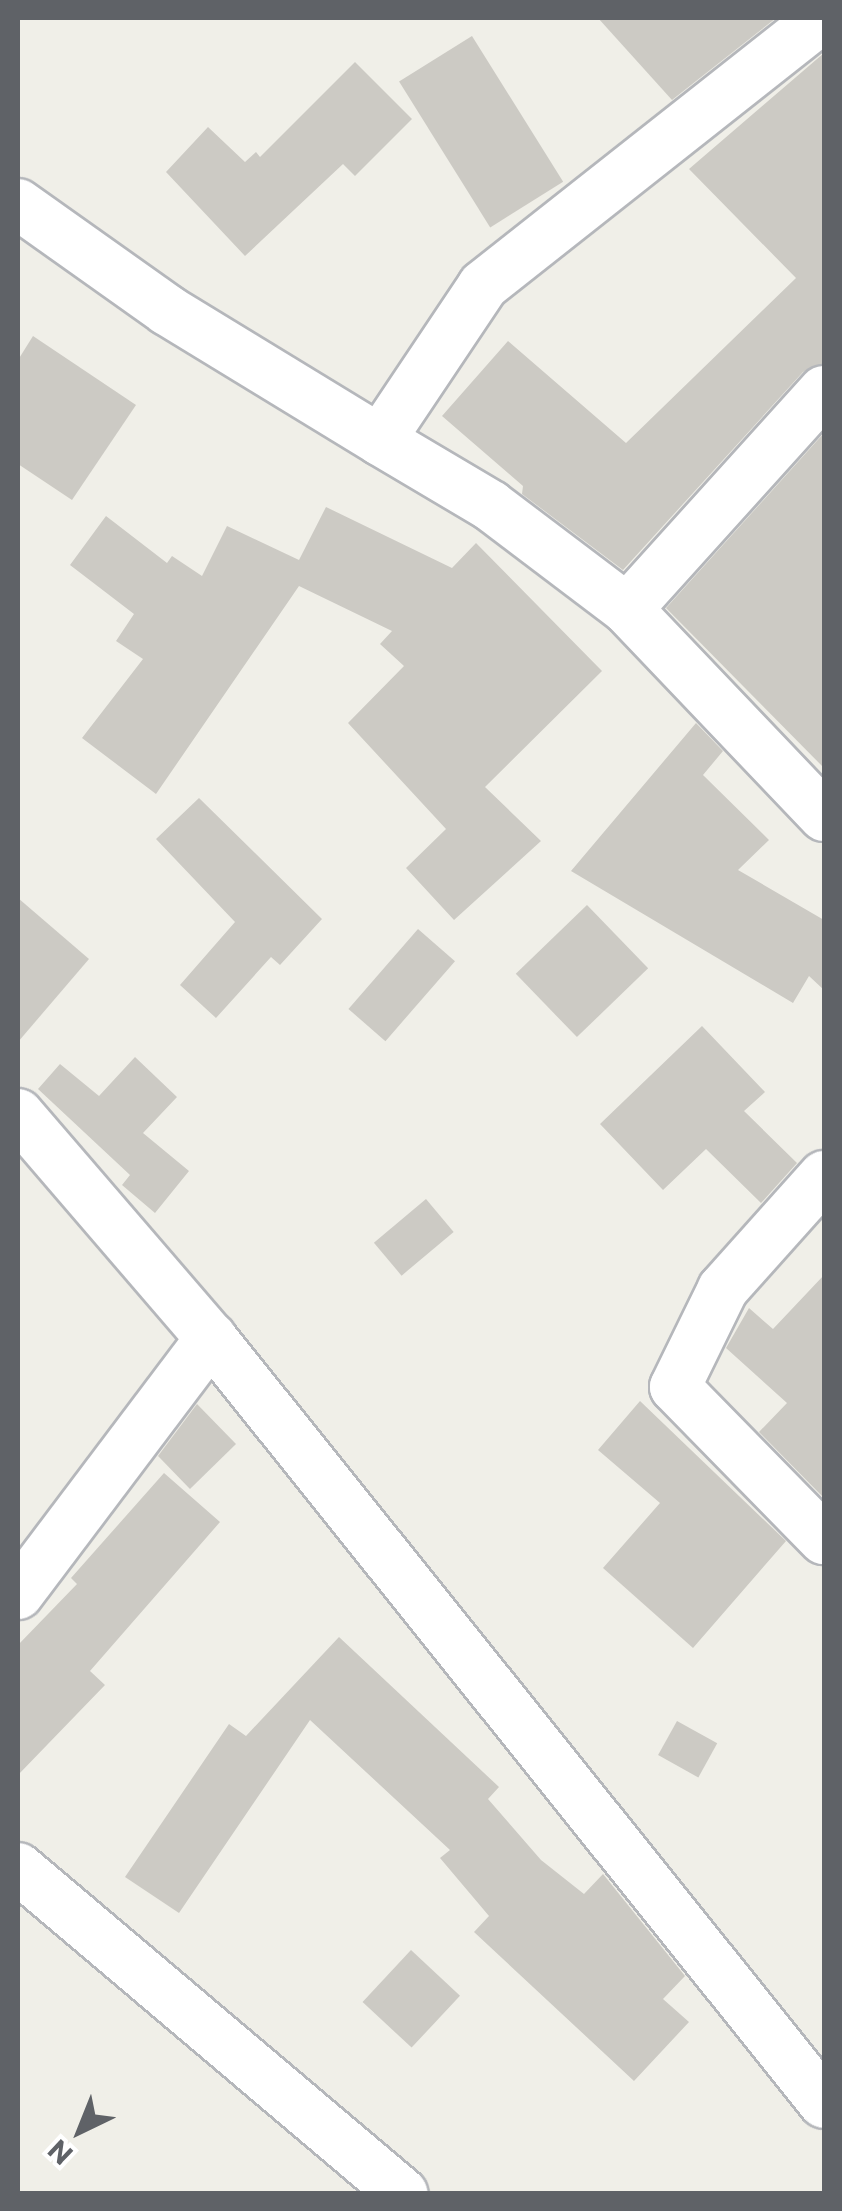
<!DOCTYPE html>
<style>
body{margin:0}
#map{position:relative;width:842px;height:2211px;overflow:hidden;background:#f0efe8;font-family:Commissioner,sans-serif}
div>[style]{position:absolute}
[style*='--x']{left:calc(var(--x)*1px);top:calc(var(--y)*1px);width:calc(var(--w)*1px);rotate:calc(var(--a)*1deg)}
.building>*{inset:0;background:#cccac4;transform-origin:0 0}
.roads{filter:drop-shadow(2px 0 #b5b7bb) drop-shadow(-2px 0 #b5b7bb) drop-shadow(0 2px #b5b7bb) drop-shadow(0 -2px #b5b7bb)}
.street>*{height:50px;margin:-25px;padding:0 25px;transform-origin:25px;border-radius:25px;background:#fff}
span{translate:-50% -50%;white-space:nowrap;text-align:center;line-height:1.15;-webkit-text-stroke:9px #fff;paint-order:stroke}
.frame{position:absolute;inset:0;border:20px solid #5f6267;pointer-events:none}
.north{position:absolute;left:30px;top:2081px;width:100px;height:100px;-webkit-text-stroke:8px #fff;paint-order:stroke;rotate:223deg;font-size:28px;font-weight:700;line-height:40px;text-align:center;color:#5f6267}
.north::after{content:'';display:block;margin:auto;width:35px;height:45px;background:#5f6267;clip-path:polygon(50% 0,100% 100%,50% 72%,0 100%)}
</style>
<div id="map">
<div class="building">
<i style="clip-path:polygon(598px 18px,776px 18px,672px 100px)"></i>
<i style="left:472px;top:36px;width:172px;height:86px;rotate:58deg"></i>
<i style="clip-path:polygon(824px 53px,824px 363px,803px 372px,623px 570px,522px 494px,523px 486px,442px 416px,508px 341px,626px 443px,796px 278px,689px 169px)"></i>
<i style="clip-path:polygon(355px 62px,412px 119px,355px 176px,343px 164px,245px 256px,166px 172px,208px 127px,245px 162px,256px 152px,260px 157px)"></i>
<i style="clip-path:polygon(33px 336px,136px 405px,72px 500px,18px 464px,18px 360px)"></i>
<i style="clip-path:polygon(824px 433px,824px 768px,666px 608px)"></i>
<i style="clip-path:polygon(326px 507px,452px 568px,476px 543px,602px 671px,485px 787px,541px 841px,454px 920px,406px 868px,446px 829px,348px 723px,404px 666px,380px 644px,392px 631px,299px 586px,156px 794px,82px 738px,143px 659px,116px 641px,134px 614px,70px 565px,106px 516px,167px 563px,172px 556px,202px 576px,227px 526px,299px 560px)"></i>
<i style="clip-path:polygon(696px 723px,723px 751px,703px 775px,769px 840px,738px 870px,824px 920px,824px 990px,809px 976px,793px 1003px,571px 871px)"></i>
<i style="clip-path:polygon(199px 798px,322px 919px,280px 965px,271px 957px,216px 1018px,180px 985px,235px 922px,156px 839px)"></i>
<i style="clip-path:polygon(18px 898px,89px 959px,18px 1042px)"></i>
<i style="left:587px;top:905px;width:88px;height:99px;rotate:46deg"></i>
<i style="left:418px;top:929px;width:49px;height:106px;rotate:41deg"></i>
<i style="clip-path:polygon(702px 1026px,765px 1092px,744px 1111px,797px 1163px,761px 1203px,706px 1149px,663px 1190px,600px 1124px)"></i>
<i style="clip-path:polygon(135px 1057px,177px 1097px,143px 1133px,189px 1171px,155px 1213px,122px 1185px,130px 1175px,38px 1089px,60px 1064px,99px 1096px)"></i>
<i style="left:426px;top:1199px;width:43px;height:68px;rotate:50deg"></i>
<i style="clip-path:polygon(824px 1275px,824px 1498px,759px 1432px,787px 1403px,726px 1348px,749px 1308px,773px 1329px)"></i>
<i style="clip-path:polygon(640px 1401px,786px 1541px,693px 1648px,603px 1568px,660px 1503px,598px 1450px)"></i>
<i style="clip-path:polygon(197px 1404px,236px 1444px,190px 1489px,158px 1456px)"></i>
<i style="clip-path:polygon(164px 1473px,220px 1522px,90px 1671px,105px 1685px,18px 1775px,18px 1645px,77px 1584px,71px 1578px)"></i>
<i style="clip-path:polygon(339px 1637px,499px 1787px,488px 1799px,541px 1860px,584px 1894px,603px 1874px,685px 1976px,663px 1999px,689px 2022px,634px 2081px,474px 1932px,489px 1916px,440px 1858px,450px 1850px,310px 1720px,179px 1913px,125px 1877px,229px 1724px,246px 1736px)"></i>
<i style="left:677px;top:1721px;width:46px;height:39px;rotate:29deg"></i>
<i style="left:411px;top:1950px;width:67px;height:71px;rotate:43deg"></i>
</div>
<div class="roads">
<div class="street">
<i style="--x:822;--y:18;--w:432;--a:141.7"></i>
<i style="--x:483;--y:286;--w:185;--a:123.8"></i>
<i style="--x:380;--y:440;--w:129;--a:30.7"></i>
<i style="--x:491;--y:506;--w:171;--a:37.1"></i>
<i style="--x:627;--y:609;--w:286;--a:46.4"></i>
<i style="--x:18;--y:204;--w:183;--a:35.4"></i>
<i style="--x:167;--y:310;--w:250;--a:31.4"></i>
<i style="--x:627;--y:609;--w:294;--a:-47.9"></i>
<i style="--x:18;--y:1114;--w:296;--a:49.3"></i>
<i style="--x:211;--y:1338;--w:980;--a:51.29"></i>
<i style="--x:824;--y:1176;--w:152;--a:131.8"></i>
<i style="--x:723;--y:1289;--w:109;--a:116.1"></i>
<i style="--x:675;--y:1387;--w:213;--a:45.6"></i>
<i style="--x:18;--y:1594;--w:321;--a:-53"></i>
<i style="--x:18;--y:1868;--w:504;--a:40.26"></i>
</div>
</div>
<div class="frame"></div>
<div class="north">N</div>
</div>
